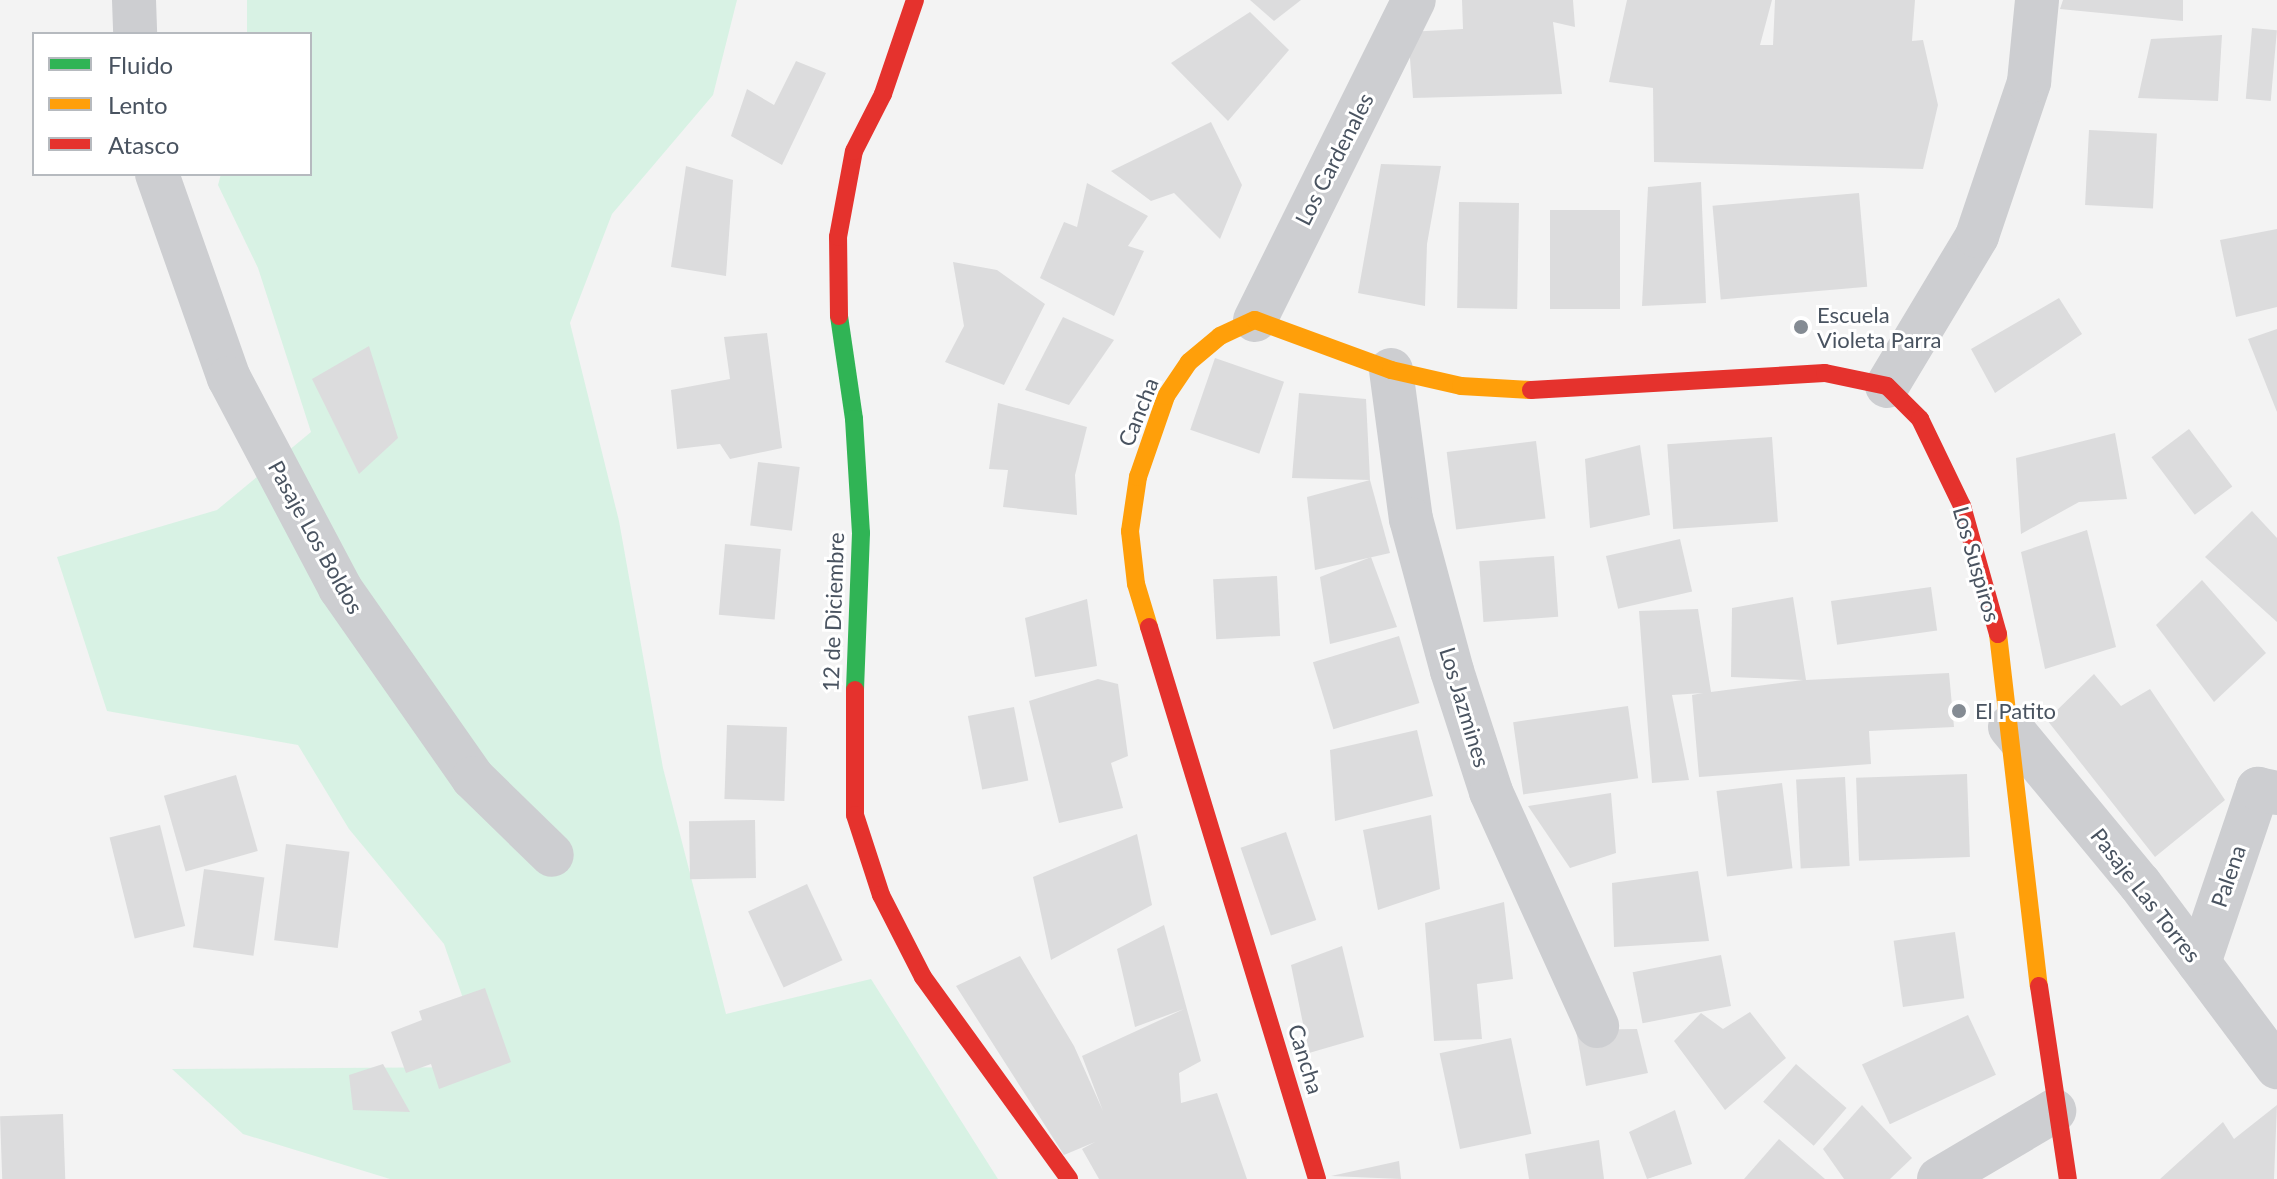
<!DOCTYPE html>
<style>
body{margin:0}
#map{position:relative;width:2277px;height:1179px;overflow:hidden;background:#f3f3f3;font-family:Lato,sans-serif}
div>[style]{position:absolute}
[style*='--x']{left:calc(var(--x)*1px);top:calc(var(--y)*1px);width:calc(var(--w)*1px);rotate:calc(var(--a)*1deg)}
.green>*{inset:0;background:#d8f2e4}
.building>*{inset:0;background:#dcdcdd;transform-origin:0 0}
.street>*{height:44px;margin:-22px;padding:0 22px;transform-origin:22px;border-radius:22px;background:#cdced1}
.fast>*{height:18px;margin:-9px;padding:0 9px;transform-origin:9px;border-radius:9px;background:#30b455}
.slow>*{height:18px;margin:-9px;padding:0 9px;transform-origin:9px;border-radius:9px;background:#ff9f0a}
.jam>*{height:18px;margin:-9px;padding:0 9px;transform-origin:9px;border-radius:9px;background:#e5322d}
.dots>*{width:22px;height:22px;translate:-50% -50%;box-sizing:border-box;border:4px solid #fff;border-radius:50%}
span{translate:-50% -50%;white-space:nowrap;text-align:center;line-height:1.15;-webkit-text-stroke:6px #fff;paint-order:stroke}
.street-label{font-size:22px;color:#495360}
.poi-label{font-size:22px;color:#495360}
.left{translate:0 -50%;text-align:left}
.legend{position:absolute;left:32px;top:32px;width:280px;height:144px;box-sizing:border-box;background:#fff;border:2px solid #b6babf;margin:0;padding:10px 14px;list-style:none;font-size:24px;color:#495360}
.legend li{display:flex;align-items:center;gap:16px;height:40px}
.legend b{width:40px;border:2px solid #b6babf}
</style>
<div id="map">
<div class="green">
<i style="clip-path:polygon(247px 0,737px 0,713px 95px,612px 214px,570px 323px,619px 521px,663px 768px,726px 1014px,871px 979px,998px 1179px,390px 1179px,243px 1134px,172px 1069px,487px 1067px,444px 944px,349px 829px,298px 745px,107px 711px,57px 557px,217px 510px,311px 432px,258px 268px,218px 185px,221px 174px,310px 174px,310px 34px,247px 34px)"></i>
</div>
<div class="building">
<i style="clip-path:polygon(1250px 0,1301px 0,1274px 21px)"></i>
<i style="clip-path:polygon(1462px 0,1573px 0,1575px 27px,1553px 22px,1562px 94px,1413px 98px,1408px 32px,1463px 29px)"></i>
<i style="clip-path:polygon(1627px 0,1772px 0,1760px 45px,1773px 45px,1775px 0,1915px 0,1912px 41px,1923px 40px,1938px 105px,1923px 169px,1654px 162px,1653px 88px,1609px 82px)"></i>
<i style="clip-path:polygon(2063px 0,2183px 0,2183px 21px,2060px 9px)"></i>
<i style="clip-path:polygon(1250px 12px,1289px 50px,1228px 121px,1171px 63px)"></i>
<i style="left:2252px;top:28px;width:25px;height:71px;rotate:5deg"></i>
<i style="clip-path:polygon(2222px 35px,2218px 101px,2138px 98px,2151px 39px)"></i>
<i style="clip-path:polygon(796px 61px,826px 73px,782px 165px,731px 136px,747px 89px,774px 105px)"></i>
<i style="clip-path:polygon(1211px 122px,1242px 185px,1220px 239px,1174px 193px,1151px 201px,1111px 171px)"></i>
<i style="left:2089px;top:130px;width:68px;height:75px;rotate:3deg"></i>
<i style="clip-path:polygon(1381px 164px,1441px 166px,1427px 244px,1425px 306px,1358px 293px)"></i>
<i style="clip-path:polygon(686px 166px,733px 180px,726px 276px,671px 267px)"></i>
<i style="clip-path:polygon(1701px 182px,1706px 303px,1642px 306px,1648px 187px)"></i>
<i style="clip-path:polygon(1087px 183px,1148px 216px,1128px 246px,1144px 251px,1114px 316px,1040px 278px,1064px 222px,1077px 227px)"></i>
<i style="left:1859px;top:193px;width:94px;height:147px;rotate:85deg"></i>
<i style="left:1519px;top:203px;width:106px;height:60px;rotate:91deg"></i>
<i style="left:1620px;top:210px;width:99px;height:70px;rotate:90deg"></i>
<i style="clip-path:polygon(2277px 229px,2277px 307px,2236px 317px,2220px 240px)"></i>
<i style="clip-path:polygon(953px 262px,997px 270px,1045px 304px,1004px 385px,945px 362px,964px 326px)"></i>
<i style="clip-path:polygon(2059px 298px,2082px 334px,1995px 393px,1971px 349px)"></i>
<i style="clip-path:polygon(1063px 317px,1114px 340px,1069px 405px,1025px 390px)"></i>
<i style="clip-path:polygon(2277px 329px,2277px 412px,2248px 339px)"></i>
<i style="clip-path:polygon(767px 333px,782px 448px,730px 459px,720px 444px,677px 449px,671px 390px,730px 379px,724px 337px)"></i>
<i style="clip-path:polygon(369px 346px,398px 438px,359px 474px,312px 379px)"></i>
<i style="left:1215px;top:358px;width:73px;height:76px;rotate:19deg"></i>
<i style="clip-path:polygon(1299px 393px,1366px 399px,1370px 480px,1292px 478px)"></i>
<i style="clip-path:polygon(998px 403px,1087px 427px,1075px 475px,1077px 515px,1003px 507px,1008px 470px,989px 469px)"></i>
<i style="left:2189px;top:429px;width:72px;height:47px;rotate:53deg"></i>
<i style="clip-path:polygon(2115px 433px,2127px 499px,2079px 502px,2021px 534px,2016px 458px)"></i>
<i style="left:1772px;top:437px;width:85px;height:105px;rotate:86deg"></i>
<i style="left:1536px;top:441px;width:78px;height:90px;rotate:83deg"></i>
<i style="clip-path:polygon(1640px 445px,1650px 515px,1590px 528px,1585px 459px)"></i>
<i style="left:758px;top:462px;width:42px;height:64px;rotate:7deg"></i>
<i style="clip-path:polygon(1370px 480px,1390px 553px,1315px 570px,1307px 497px)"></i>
<i style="clip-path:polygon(2252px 511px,2277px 538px,2277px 622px,2205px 557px)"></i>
<i style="clip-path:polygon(2087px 530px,2116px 647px,2045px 669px,2021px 552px)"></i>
<i style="left:1680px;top:539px;width:54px;height:76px;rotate:77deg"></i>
<i style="left:725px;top:544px;width:56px;height:71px;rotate:5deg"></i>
<i style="left:1554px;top:556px;width:61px;height:75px;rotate:86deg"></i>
<i style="clip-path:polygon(1371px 557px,1397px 627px,1330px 644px,1320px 577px)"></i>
<i style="left:1277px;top:576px;width:60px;height:64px;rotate:87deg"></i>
<i style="clip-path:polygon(2202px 580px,2266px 653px,2214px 702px,2156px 625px)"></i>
<i style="left:1931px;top:587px;width:44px;height:101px;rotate:82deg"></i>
<i style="clip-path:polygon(1793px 597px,1806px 680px,1949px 673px,1954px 727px,1869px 731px,1871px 764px,1699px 777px,1692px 695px,1703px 693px,1672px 695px,1689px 780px,1652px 783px,1639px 611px,1698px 609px,1711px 692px,1803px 680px,1731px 677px,1732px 608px)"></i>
<i style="clip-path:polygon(1087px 599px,1097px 666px,1035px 677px,1025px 618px)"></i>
<i style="left:1399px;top:636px;width:70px;height:90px;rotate:73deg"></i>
<i style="clip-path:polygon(2094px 674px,2121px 706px,2150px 689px,2225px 800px,2155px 857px,2047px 720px)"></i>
<i style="clip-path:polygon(1098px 679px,1118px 684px,1128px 756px,1111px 763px,1123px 808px,1059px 823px,1029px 701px)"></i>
<i style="left:1628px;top:706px;width:73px;height:116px;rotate:82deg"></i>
<i style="left:1014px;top:707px;width:75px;height:47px;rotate:79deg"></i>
<i style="left:727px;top:725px;width:60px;height:74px;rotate:2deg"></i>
<i style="clip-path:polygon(1417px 730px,1433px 796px,1335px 821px,1330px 750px)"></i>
<i style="left:1967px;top:774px;width:83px;height:111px;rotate:88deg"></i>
<i style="left:236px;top:775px;width:79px;height:75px;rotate:74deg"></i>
<i style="left:1845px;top:777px;width:89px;height:49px;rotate:87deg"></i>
<i style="left:1782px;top:783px;width:86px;height:66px;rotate:83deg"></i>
<i style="clip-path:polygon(1611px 793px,1616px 853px,1570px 868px,1528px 806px)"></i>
<i style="clip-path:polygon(1431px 815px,1440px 889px,1378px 910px,1363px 830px)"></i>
<i style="left:755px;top:820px;width:58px;height:66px;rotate:89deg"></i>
<i style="left:160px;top:825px;width:104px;height:52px;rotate:76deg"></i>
<i style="left:1286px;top:832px;width:93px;height:48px;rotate:71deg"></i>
<i style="clip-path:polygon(1137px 834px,1152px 905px,1051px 960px,1033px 877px)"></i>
<i style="left:286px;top:844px;width:64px;height:97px;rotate:7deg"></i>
<i style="left:204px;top:869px;width:61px;height:79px;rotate:8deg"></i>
<i style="clip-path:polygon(1698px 871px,1709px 941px,1614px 947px,1612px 883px)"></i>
<i style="left:807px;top:884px;width:84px;height:65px;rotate:65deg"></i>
<i style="clip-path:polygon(1504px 902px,1513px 979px,1477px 984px,1482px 1039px,1434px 1041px,1425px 923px)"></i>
<i style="clip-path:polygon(1164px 925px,1201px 1061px,1179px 1073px,1181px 1103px,1217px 1093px,1247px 1179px,1099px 1179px,1082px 1149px,1095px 1142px,1064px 1155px,956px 986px,1020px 956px,1074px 1046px,1103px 1111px,1082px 1056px,1184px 1009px,1135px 1027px,1117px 949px)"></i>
<i style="left:1955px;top:932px;width:67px;height:62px;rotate:82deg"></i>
<i style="clip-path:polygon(1342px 946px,1364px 1037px,1309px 1053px,1291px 965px)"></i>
<i style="left:1721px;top:955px;width:52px;height:90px;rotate:79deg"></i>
<i style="clip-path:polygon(485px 988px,511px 1062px,439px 1089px,431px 1064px,406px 1073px,391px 1032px,422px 1020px,419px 1011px)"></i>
<i style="clip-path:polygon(1750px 1012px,1786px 1058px,1725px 1110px,1674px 1041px,1701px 1013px,1723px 1029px)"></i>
<i style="left:1968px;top:1015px;width:66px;height:117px;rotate:65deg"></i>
<i style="clip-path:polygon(1637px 1029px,1648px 1073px,1586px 1086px,1576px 1030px)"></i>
<i style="left:1511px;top:1038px;width:98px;height:73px;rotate:78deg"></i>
<i style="clip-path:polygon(383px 1064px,410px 1112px,353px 1110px,349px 1075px)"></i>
<i style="left:1796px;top:1064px;width:67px;height:50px;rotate:41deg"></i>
<i style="clip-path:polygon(1862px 1105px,1912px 1158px,1890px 1179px,1844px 1179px,1823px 1149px)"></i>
<i style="clip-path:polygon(2277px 1105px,2274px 1179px,2160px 1179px,2223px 1122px,2234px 1139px)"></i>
<i style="clip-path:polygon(1675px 1110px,1692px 1164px,1647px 1179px,1629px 1132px)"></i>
<i style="left:63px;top:1114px;width:65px;height:63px;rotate:88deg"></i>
<i style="clip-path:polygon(1779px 1139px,1825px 1179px,1744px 1179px)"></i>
<i style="clip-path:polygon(1599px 1140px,1604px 1179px,1529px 1179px,1525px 1154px)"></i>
<i style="clip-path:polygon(1399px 1161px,1401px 1179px,1331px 1176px)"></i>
</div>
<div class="street">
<i style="--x:134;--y:0;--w:34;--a:88"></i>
<i style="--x:157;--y:174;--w:216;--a:70.6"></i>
<i style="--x:229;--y:378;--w:238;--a:62.1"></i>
<i style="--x:340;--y:588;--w:232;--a:55"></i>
<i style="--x:473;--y:778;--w:110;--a:44.3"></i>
<i style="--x:1255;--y:320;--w:357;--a:-63.6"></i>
<i style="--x:1391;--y:370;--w:150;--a:82.4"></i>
<i style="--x:1411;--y:519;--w:157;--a:74.9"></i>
<i style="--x:1452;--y:671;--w:127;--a:72.1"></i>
<i style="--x:1491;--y:792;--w:257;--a:65.6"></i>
<i style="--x:1887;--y:386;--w:175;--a:-59"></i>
<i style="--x:1977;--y:236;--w:163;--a:-71.3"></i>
<i style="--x:2029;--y:82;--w:82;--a:-84.4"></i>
<i style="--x:2010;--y:727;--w:204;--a:50.4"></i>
<i style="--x:2140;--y:884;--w:229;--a:53.2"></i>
<i style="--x:2199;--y:963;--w:184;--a:-71.3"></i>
<i style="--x:2258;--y:789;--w:19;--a:12"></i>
<i style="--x:1939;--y:1179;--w:134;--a:-30.6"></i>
</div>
<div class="fast">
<i style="--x:839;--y:316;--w:104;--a:81.7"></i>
<i style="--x:854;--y:419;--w:114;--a:86.5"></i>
<i style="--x:861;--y:533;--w:157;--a:92.2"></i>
</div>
<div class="slow">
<i style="--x:1149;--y:627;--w:45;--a:-106.8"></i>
<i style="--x:1136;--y:584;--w:53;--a:-96.5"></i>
<i style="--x:1130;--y:531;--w:55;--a:-81.6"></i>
<i style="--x:1138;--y:477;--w:86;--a:-70.9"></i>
<i style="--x:1166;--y:396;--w:41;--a:-55.9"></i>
<i style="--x:1189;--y:362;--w:40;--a:-40"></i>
<i style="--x:1220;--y:336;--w:38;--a:-25"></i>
<i style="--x:1255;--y:320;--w:145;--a:20.2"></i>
<i style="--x:1391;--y:370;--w:72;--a:12.9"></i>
<i style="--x:1461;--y:386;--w:70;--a:3.3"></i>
<i style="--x:1998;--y:634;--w:354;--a:83.4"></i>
</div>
<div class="jam">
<i style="--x:839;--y:316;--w:79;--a:-90.7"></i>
<i style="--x:838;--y:237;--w:87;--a:-79.5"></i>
<i style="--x:854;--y:151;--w:64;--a:-63"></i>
<i style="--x:883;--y:94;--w:99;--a:-71.2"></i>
<i style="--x:1531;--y:390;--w:294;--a:-3.3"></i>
<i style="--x:1825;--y:373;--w:63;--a:11.8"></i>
<i style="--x:1887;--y:386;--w:47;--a:45"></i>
<i style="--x:1920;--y:419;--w:97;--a:64.2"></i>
<i style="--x:1962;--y:506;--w:133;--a:74.3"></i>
<i style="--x:1149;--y:627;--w:577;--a:73.07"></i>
<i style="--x:855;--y:690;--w:125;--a:90"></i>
<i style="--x:855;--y:815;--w:84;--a:72"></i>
<i style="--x:881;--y:895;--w:92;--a:62.9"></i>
<i style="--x:923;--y:977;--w:249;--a:54.1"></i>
<i style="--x:2039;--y:986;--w:195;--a:81.5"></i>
</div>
<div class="dots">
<i style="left:1801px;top:327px;background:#848b93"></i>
<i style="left:1959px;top:711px;background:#848b93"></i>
</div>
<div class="street-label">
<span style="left:1334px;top:159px;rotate:-63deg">Los Cardenales</span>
<span style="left:1138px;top:412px;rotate:-68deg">Cancha</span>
<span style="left:316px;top:537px;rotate:61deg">Pasaje Los Boldos</span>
<span style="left:1977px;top:564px;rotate:74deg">Los Suspiros</span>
<span style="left:833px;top:612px;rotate:-88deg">12 de Diciembre</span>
<span style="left:1465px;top:707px;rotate:73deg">Los Jazmines</span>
<span style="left:2228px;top:876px;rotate:-71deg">Palena</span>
<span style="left:2146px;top:895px;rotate:52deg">Pasaje Las Torres</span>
<span style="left:1306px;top:1059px;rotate:73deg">Cancha</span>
</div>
<div class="poi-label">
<span class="left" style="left:1817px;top:327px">Escuela<br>Violeta Parra</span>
<span class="left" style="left:1975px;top:711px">El Patito</span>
</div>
<ul class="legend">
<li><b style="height:10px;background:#30b455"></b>Fluido</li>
<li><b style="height:10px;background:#ff9f0a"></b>Lento</li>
<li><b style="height:10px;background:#e5322d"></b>Atasco</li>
</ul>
</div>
